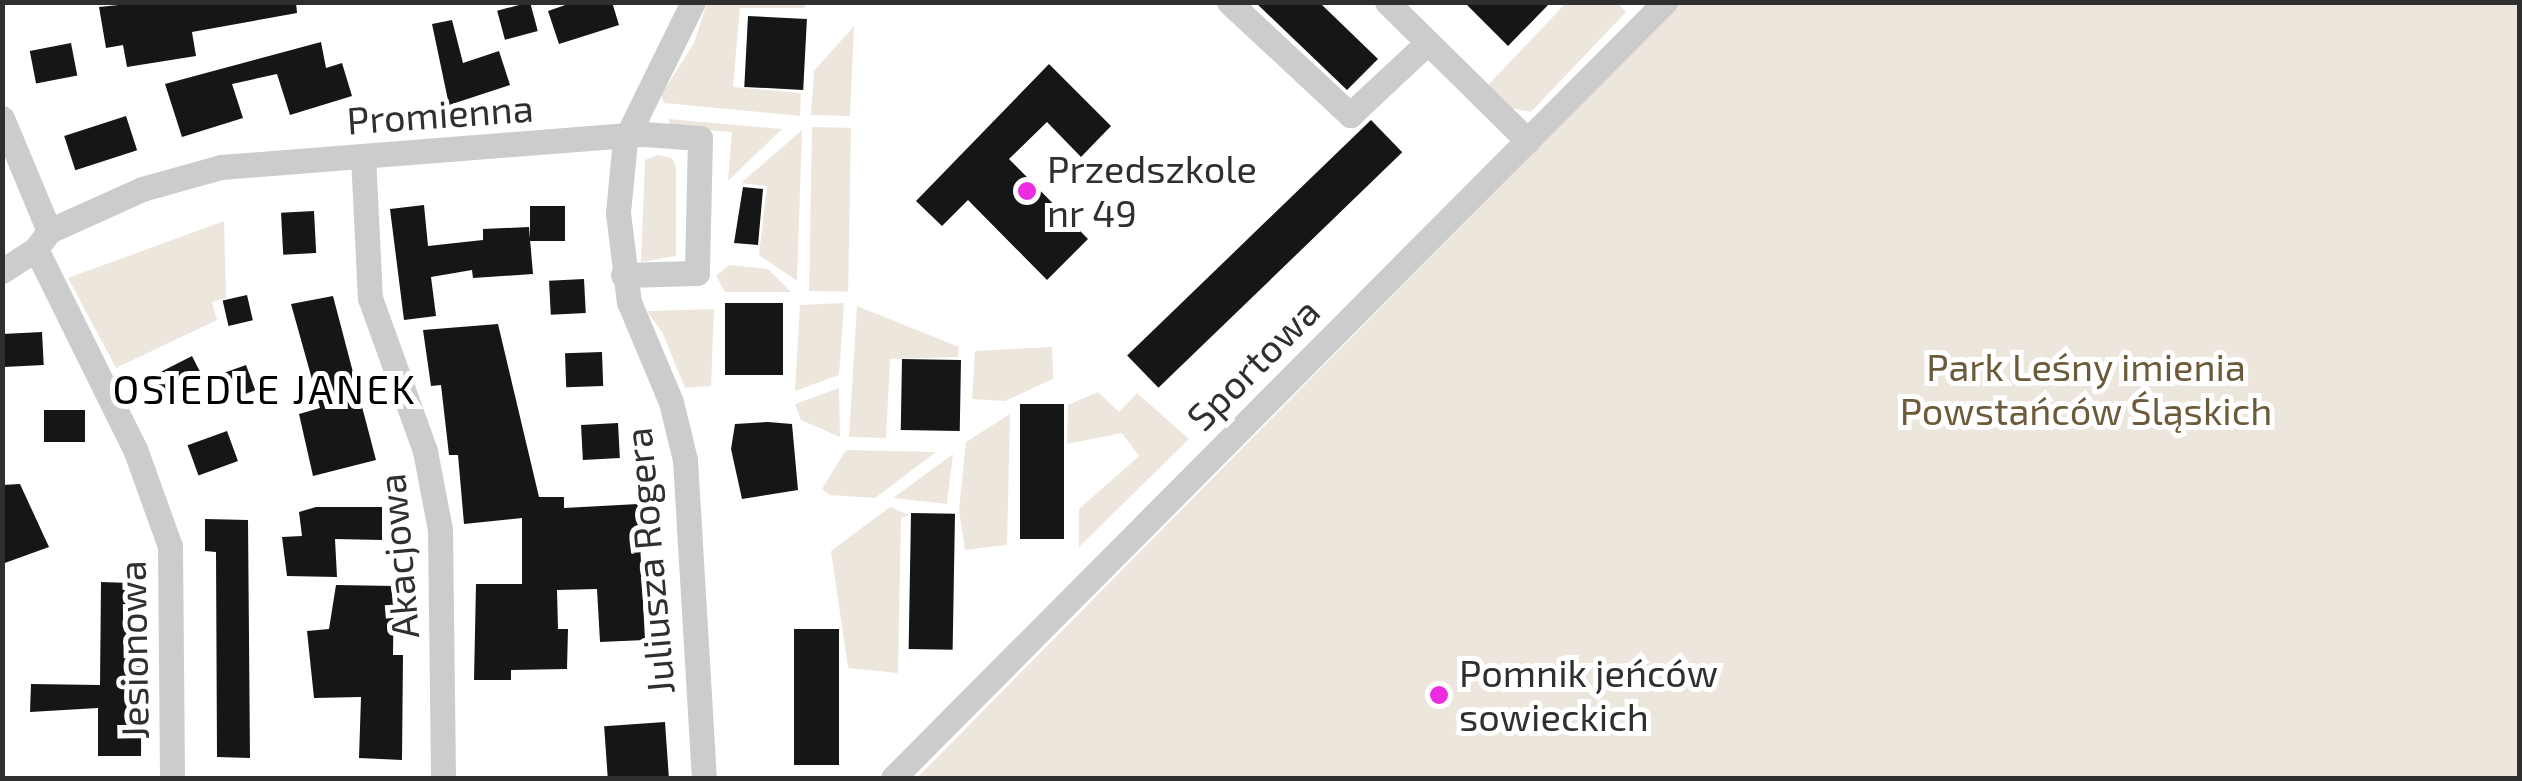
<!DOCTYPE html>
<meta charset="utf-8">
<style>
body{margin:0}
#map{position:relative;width:2522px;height:781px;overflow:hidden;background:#fff;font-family:"Exo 2",sans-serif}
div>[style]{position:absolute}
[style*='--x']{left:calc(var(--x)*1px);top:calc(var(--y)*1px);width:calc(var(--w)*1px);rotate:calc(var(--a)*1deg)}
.green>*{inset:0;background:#ede6dc;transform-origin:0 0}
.building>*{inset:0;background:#161616;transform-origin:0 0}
.street>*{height:25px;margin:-12.5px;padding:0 12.5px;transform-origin:12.5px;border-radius:12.5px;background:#ccc}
.dots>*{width:28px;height:28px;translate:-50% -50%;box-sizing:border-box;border:5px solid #fff;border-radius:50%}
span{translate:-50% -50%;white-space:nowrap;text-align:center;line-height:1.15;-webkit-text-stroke:10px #fff;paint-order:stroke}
.street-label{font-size:38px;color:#2f2f2f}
.poi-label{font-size:38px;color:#2f2f2f}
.left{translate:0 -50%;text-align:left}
.park-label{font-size:38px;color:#6c5b3a}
.neighbourhood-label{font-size:40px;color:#000;letter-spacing:2.5px}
.frame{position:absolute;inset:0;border:5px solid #2f2f2f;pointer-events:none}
</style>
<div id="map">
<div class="green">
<i style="clip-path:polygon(707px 3px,806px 3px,805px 8px,740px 8px,733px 87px,801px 93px,800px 116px,664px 103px,661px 95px,694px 43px)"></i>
<i style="clip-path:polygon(1566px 3px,1618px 3px,1626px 12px,1531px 112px,1511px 108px,1488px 85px)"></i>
<i style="clip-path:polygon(1681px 3px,2519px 3px,2519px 778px,917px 778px)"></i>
<i style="clip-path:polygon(854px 26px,850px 116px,811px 115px,814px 71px)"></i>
<i style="clip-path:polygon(669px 119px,782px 129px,728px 181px,732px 132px,669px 127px)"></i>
<i style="left:812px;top:127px;width:39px;height:164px;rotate:1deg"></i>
<i style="clip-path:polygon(802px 130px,797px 281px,759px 255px,767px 186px,741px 183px)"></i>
<i style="clip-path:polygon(658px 155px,672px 158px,676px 167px,676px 256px,641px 262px,645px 160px)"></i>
<i style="clip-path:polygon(224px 221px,226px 298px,212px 302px,217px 320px,116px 368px,68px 278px)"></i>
<i style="clip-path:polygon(729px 265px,768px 269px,791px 292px,725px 292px,716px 276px)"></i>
<i style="clip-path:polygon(844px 303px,839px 375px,795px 391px,800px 305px)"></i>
<i style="clip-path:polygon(857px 306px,959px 347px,958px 357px,890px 359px,886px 438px,849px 437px)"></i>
<i style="clip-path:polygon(714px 309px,711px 386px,685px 388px,663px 334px,647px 311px)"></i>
<i style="clip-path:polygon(1052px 347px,1053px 379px,1005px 401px,972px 399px,975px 351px)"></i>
<i style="clip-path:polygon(839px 388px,840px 437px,801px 420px,795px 404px)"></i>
<i style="clip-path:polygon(1098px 392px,1119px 412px,1137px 393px,1189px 439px,1079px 547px,1079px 509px,1139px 456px,1122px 433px,1067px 444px,1068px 405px)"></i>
<i style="clip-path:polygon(1010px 414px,1007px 545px,965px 550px,959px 509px,966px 442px)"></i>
<i style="clip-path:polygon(846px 450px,847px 450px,936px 452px,875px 498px,830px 495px,822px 489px)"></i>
<i style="clip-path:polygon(953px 454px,947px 504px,893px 498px)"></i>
<i style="clip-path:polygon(890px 507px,909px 515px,901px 518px,898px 673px,848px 668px,831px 551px)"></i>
</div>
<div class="building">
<i style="clip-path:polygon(148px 2px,296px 2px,297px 13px,192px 32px,196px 56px,127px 67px,123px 45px,106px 48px,99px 7px)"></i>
<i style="left:530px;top:2px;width:30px;height:34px;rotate:75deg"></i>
<i style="clip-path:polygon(574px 2px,612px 2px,619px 25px,559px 44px,548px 11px)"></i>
<i style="clip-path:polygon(1255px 2px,1319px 2px,1378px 59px,1347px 90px)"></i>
<i style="clip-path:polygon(1464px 2px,1551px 2px,1508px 46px)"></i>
<i style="left:748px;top:16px;width:59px;height:71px;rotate:3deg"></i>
<i style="clip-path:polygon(452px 20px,463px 63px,499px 51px,510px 85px,449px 105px,432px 24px)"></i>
<i style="clip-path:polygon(321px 42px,326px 68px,342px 63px,352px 96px,290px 115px,277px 74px,232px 84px,243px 118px,182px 137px,165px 84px)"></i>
<i style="left:71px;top:43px;width:33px;height:42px;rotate:79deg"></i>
<i style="clip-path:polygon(1049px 64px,1111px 126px,1081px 157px,1047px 122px,1009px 159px,1088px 239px,1047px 280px,968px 200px,942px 226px,916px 201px)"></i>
<i style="left:126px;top:116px;width:36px;height:65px;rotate:72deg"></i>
<i style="left:1371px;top:120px;width:45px;height:339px;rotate:46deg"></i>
<i style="clip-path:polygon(743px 187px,763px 189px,758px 245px,734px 243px)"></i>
<i style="clip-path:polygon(424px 205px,428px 246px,483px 240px,483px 229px,529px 227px,533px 274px,473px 278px,472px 270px,431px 277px,436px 316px,404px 320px,390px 209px)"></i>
<i style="left:530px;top:206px;width:35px;height:35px"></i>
<i style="left:314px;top:211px;width:42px;height:33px;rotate:87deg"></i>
<i style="left:584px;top:279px;width:34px;height:35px;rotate:87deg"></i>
<i style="left:247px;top:295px;width:26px;height:25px;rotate:77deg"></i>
<i style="clip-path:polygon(333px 296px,376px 460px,313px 476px,299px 414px,320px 408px,291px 304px)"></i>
<i style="left:725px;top:303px;width:58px;height:72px"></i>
<i style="clip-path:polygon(498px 324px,539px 497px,564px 497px,564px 508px,638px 504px,645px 640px,600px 642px,597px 589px,557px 590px,558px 629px,568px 629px,567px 669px,511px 670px,511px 680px,474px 680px,476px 584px,522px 584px,522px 518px,464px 524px,458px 455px,449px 455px,441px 385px,431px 386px,423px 330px)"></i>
<i style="left:42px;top:332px;width:33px;height:40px;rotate:87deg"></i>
<i style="left:602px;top:352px;width:34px;height:37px;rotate:88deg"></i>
<i style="left:192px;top:356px;width:33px;height:43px;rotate:63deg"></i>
<i style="left:902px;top:359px;width:59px;height:71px;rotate:1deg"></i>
<i style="left:246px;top:365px;width:27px;height:23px;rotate:70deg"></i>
<i style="left:1020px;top:404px;width:44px;height:135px"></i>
<i style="left:44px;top:410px;width:41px;height:32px"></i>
<i style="clip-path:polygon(768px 422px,792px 424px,798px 490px,742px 499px,731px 449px,735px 424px)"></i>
<i style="left:618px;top:423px;width:35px;height:37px;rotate:87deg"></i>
<i style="left:227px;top:431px;width:32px;height:42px;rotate:70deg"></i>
<i style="clip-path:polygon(20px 484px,49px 547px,2px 564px,2px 485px)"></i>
<i style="clip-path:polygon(316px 507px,382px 507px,382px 540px,335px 539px,337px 577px,287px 576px,282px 537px,302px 536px,299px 512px)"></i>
<i style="left:911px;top:513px;width:44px;height:136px;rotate:1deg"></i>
<i style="clip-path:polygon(205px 519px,248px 520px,250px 758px,217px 757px,216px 552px,205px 551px)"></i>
<i style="clip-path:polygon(101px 582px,131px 583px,131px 653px,142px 653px,141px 756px,98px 756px,98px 708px,30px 712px,31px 684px,100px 685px)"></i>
<i style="clip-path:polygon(336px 585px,394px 586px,393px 655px,403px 655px,402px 760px,359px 758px,361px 697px,314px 698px,307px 631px,329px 629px)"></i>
<i style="left:794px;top:629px;width:45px;height:136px"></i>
<i style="left:665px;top:722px;width:56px;height:61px;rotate:86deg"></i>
</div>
<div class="street">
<i style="--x:693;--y:2;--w:154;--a:116.2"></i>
<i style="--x:625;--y:140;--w:73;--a:95.5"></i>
<i style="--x:618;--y:213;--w:90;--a:83"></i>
<i style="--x:629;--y:302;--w:108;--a:67.2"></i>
<i style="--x:671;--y:402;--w:60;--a:76.4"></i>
<i style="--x:685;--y:460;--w:319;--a:86.6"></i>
<i style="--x:1229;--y:2;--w:166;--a:43"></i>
<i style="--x:1350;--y:115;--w:105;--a:-43.1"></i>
<i style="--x:1387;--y:2;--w:198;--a:44.6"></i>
<i style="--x:2;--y:118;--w:122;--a:67.4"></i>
<i style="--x:363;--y:156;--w:142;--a:87.2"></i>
<i style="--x:370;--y:298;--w:163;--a:70.2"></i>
<i style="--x:425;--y:451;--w:80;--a:79.2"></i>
<i style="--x:440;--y:530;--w:248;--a:89.3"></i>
<i style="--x:36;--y:249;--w:223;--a:63.7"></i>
<i style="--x:135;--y:449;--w:103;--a:70.2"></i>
<i style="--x:170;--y:546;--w:232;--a:89.5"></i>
<i style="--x:2;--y:271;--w:40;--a:-32.9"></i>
<i style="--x:36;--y:249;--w:22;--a:-54"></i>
<i style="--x:49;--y:231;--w:102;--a:-24.3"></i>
<i style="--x:142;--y:189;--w:82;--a:-15.6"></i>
<i style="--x:221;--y:167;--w:424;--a:-4.5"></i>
<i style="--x:644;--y:134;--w:56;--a:4.1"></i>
<i style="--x:700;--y:138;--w:135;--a:91.3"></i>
<i style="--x:697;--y:273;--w:74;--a:178.5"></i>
<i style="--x:893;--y:778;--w:1095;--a:-45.15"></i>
</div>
<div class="dots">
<i style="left:1027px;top:191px;background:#eb2ce1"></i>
<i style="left:1439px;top:695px;background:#eb2ce1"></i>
</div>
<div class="street-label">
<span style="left:440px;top:114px;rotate:-4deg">Promienna</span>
<span style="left:1253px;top:364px;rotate:-45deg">Sportowa</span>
<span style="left:398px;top:556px;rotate:-95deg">Akacjowa</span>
<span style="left:649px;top:561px;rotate:-95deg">Juliusza Rogera</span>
<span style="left:133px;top:650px;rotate:-91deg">Jesionowa</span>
</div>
<div class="poi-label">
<span class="left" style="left:1047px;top:191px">Przedszkole<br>nr 49</span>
<span class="left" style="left:1459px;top:695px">Pomnik jeńców<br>sowieckich</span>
</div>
<div class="park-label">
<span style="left:2086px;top:389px">Park Leśny imienia<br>Powstańców Śląskich</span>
</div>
<div class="neighbourhood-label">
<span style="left:265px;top:388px">OSIEDLE JANEK</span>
</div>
<div class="frame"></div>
</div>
